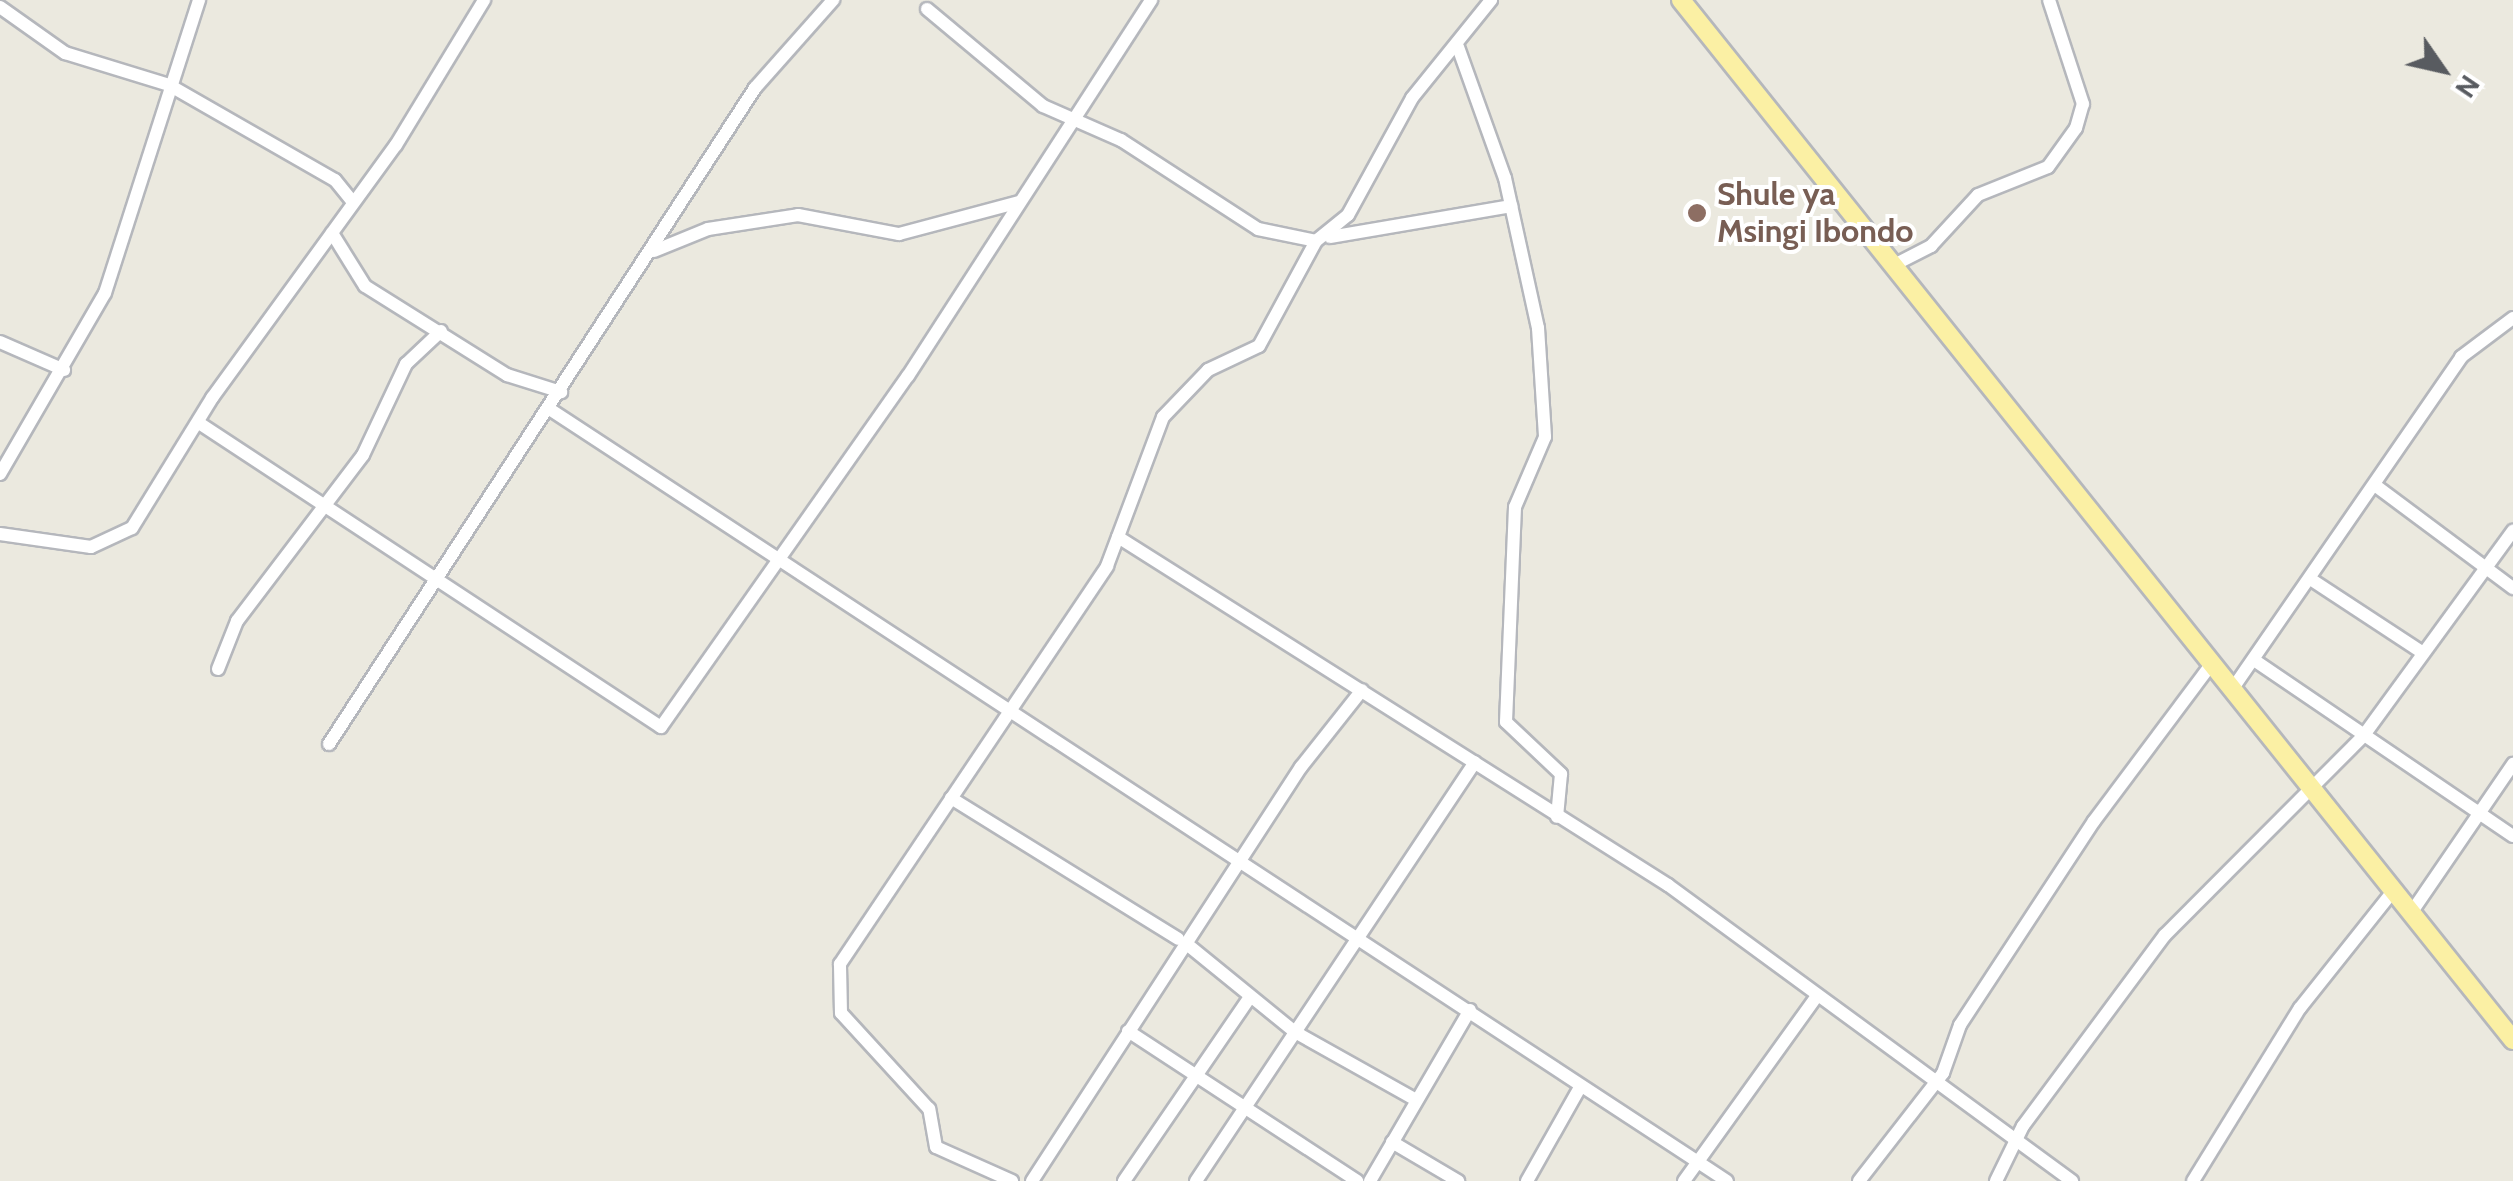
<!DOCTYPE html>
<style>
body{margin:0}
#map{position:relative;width:2513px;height:1181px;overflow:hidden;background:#ebe9df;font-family:Cabin,sans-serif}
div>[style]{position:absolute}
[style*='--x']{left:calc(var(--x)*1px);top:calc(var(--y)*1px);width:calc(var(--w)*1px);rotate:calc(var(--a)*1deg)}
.roads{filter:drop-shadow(2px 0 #b5b7bc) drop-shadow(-2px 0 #b5b7bc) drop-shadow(0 2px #b5b7bc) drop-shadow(0 -2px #b5b7bc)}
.minor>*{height:12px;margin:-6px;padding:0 6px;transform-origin:6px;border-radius:6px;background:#fff}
.major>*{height:18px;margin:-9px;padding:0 9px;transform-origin:9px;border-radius:9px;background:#fbf0a4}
.dots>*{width:28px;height:28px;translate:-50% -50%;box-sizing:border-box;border:5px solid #fff;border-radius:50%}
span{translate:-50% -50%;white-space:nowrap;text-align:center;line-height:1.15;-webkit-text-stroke:8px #fff;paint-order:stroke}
.education-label{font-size:32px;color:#785e54;font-weight:700}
.left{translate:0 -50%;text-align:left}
.north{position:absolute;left:2393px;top:20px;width:100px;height:100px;-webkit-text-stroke:8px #fff;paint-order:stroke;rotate:124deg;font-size:28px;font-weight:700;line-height:40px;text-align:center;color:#585b60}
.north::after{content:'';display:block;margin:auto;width:35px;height:45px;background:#585b60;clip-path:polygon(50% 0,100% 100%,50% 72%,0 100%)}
</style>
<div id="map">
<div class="roads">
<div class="minor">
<i style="--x:0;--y:7;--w:80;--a:35.3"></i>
<i style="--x:65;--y:53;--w:109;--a:17.1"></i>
<i style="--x:169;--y:85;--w:191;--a:29.8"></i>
<i style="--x:335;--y:180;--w:28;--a:51"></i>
<i style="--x:927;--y:9;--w:151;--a:39.9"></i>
<i style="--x:1043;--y:106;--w:85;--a:23.6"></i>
<i style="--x:1121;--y:140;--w:163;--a:33"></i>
<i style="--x:1258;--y:229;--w:59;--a:11.7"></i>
<i style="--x:1316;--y:241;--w:41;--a:-39.1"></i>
<i style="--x:1348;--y:215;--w:133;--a:-61.3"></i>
<i style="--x:1412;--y:98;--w:126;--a:-51.1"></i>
<i style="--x:1458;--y:47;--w:139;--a:70.3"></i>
<i style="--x:1505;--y:178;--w:154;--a:77.6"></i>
<i style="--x:1538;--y:328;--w:109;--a:86.3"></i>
<i style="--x:1545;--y:437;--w:76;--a:113.2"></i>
<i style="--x:1515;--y:507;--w:215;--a:92.4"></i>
<i style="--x:1506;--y:722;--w:76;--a:43.4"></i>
<i style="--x:1561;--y:774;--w:43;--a:95.3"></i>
<i style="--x:332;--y:233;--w:62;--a:58.1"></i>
<i style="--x:365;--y:286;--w:168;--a:32.1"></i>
<i style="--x:507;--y:375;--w:57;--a:17.5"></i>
<i style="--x:1330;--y:237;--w:184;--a:-9.7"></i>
<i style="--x:654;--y:251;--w:58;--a:-22.2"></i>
<i style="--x:708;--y:229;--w:91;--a:-8.8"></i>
<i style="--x:798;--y:215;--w:103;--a:10.7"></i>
<i style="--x:899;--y:234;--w:124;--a:-14.9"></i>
<i style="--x:1894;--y:265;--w:42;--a:-27.2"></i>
<i style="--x:1931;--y:246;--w:69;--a:-47.3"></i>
<i style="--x:1978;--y:195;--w:75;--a:-21.8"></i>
<i style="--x:2048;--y:167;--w:48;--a:-54.3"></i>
<i style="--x:2076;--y:128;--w:25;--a:-74"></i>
<i style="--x:2083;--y:104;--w:109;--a:-108.1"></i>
<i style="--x:0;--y:342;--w:70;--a:23.6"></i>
<i style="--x:551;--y:410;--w:1406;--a:33.25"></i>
<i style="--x:199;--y:423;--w:553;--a:33.35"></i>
<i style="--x:661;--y:727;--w:429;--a:-54.9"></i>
<i style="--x:908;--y:376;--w:448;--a:-57.1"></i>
<i style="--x:0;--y:474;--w:209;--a:-59.9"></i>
<i style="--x:105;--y:293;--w:308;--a:-72.2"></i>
<i style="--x:2376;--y:486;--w:171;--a:36.7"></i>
<i style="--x:0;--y:534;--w:92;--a:8.1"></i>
<i style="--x:91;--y:547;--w:45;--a:-24.9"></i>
<i style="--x:132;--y:528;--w:153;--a:-58.4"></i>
<i style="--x:212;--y:398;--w:313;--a:-54"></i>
<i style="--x:396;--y:145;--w:170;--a:-58.7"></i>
<i style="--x:1118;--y:537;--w:651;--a:32.32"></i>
<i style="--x:1668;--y:885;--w:501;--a:36.23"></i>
<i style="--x:2312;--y:580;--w:129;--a:33.3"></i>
<i style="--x:2254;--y:660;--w:313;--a:34.2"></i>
<i style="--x:218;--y:669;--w:52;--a:-68.4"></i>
<i style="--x:237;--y:621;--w:208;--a:-52.8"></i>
<i style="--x:363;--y:455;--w:101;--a:-64.7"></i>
<i style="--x:406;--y:364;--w:48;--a:-43.3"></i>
<i style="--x:2231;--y:691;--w:406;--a:-55.4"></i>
<i style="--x:2461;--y:357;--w:65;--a:-36.9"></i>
<i style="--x:329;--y:744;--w:782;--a:-57"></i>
<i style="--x:755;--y:88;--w:118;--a:-48.4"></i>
<i style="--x:951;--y:798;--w:267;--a:31.8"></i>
<i style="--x:2411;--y:913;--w:181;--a:-55.6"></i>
<i style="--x:1188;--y:945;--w:138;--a:39.1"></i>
<i style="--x:1295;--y:1032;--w:139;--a:29.3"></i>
<i style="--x:1128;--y:1031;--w:274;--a:33.2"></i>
<i style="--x:1392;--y:1142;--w:77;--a:30.6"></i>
<i style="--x:1012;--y:1181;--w:83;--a:-155.9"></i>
<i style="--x:936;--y:1147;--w:39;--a:-100"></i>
<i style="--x:929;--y:1109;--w:130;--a:-132.5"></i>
<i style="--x:841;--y:1013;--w:49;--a:-91.2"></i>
<i style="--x:840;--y:964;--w:479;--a:-56.1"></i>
<i style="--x:1107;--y:566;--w:159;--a:-69.4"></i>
<i style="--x:1163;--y:417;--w:65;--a:-46.2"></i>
<i style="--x:1208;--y:370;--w:56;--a:-25.2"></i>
<i style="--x:1259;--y:346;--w:119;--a:-61.5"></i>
<i style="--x:1032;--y:1181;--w:494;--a:-57"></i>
<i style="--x:1301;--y:767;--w:98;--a:-51.6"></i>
<i style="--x:1124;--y:1181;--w:223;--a:-55.6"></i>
<i style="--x:1196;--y:1181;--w:503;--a:-56.34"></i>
<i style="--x:1370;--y:1181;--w:198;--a:-59.7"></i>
<i style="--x:1527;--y:1181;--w:106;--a:-60.5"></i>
<i style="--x:1684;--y:1181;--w:226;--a:-54.3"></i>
<i style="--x:1859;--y:1181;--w:137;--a:-52.1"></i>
<i style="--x:1943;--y:1073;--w:51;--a:-70.5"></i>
<i style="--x:1960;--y:1025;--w:244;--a:-56.7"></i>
<i style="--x:2094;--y:821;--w:194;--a:-53.2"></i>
<i style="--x:1996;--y:1181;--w:61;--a:-63.9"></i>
<i style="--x:2023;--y:1126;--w:238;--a:-53.4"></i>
<i style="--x:2165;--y:935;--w:282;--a:-45.1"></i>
<i style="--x:2364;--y:735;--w:253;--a:-53.9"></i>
<i style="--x:2193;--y:1181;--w:203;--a:-58.3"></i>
<i style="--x:2300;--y:1008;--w:149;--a:-51.5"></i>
</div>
<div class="major">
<i style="--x:1681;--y:0;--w:1332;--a:51.34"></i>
</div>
</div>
<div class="dots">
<i style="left:1697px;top:213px;background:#8d6e63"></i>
</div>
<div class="education-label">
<span class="left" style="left:1717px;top:213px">Shule ya<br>Msingi Ibondo</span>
</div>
<div class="north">N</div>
</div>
